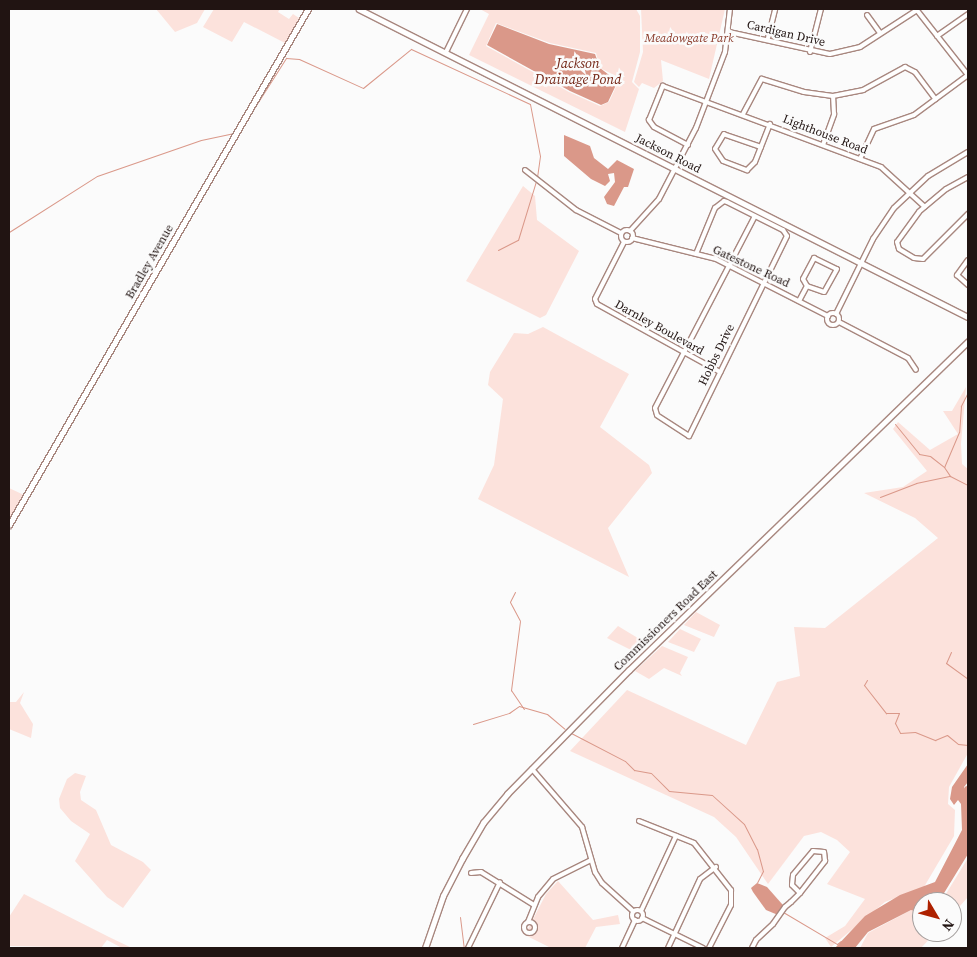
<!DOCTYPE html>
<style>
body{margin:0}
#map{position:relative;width:977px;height:957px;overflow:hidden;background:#fbfbfb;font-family:"Source Serif 4",serif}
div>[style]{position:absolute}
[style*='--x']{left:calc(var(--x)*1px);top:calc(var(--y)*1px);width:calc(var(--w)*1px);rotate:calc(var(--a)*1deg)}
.green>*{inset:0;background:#fce2dc}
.water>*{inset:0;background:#da9889}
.stream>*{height:1px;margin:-0.5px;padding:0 0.5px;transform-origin:0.5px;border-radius:0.5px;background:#da9889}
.river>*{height:5.5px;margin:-2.75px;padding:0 2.75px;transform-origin:2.75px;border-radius:2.75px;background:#da9889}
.roads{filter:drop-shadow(1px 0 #a8877f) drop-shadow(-1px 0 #a8877f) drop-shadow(0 1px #a8877f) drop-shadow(0 -1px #a8877f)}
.minor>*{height:4px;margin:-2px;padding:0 2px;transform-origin:2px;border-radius:2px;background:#fff}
.minor>.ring{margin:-2px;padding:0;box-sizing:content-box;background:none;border:4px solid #fff;border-radius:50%}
.major>*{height:4.5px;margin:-2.25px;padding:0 2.25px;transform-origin:2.25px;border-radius:2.25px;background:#fff}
span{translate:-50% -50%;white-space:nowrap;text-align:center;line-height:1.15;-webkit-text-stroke:5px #fbfbfb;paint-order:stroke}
.street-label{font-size:12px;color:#211412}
.park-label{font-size:12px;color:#8a3a2a;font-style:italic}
.water-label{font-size:14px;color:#742616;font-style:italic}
.frame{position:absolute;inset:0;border:10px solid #211412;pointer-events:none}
.north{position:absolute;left:912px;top:892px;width:50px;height:50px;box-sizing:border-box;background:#fbfbfb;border:1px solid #a49f9e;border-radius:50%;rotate:127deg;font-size:14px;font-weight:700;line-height:20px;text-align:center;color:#211412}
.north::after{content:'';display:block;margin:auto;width:18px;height:22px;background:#ae2100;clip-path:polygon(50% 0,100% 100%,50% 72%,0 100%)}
</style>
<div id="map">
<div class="green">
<i style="clip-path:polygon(156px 9px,205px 9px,197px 23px,175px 32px)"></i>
<i style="clip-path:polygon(214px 9px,280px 9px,278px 12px,289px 19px,293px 14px,299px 18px,285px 43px,244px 22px,232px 42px,203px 27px)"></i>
<i style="clip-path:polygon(evenodd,480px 9px,636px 9px,640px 16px,640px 52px,632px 82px,639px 89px,625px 132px,469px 55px,489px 14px,480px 9px,496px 23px,550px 43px,596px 53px,600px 68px,620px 78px,609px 102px,600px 106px,569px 92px,486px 46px,496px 23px)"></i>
<i style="clip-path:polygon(641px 9px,725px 9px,709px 79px,661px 60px,663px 81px,654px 88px,642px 83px,639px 87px,634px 82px,643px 52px)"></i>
<i style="clip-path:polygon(523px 186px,535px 196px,537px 220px,579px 251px,546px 315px,540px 318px,466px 281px)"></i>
<i style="clip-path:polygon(543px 327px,629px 374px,600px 427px,649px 465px,652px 473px,608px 528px,629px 577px,478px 499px,494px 465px,503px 399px,488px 385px,490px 372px,514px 333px,528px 334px)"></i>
<i style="clip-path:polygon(966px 387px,961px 444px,962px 464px,968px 469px,968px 753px,949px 787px,948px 804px,955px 810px,954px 836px,924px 887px,885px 902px,831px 947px,825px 938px,845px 926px,865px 899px,827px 884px,850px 852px,837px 840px,821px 832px,804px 836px,768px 884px,736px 837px,714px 817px,570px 751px,627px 690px,746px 745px,777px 682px,800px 676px,794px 627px,825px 628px,938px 538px,915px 518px,864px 493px,903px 487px,927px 471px,893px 429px,898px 422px,930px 450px,958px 434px,943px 411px,952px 411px)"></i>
<i style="clip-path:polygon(9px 488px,24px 495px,9px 521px)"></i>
<i style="clip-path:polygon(696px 612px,720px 625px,714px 637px,684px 625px)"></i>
<i style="clip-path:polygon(618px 626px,646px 643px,635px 652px,607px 638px)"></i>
<i style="clip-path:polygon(680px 629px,701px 639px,694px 652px,668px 642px)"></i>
<i style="clip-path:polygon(662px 646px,688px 657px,680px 673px,682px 676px,664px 668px,649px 679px,635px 671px)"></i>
<i style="clip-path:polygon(24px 692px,20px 703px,33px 724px,31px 738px,9px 729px,9px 702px,16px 702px)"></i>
<i style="clip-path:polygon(75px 773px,86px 776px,80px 792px,81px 800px,96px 810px,111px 845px,143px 862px,151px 870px,123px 908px,107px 897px,75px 861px,90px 834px,71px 821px,60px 808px,59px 799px,67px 779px)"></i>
<i style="clip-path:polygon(968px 858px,968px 897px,952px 915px,952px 902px,941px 902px)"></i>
<i style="clip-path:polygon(558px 881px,593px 920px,618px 915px,620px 924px,596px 927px,585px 948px,551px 948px,525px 935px,546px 894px)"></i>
<i style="clip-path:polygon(24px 894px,109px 937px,132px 948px,122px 948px,107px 940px,101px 948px,9px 946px,9px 917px)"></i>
<i style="clip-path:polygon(911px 910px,922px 911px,922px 932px,936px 932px,921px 948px,860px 948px,868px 933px)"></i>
</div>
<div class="water">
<i style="clip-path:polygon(497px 24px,549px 44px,595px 54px,600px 68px,613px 78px,616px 85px,608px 102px,601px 105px,570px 91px,487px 45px)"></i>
<i style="clip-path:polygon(564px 135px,590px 146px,594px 158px,608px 169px,617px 160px,634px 169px,628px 187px,624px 187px,614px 206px,607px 204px,604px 197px,615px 182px,614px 173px,608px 174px,610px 181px,605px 186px,591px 179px,564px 156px)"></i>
<i style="clip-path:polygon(968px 764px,968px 782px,964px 787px,968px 794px,968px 854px,941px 898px,922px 902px,918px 912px,911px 910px,868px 932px,855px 948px,835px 948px,865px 916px,900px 895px,935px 882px,962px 830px,961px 804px,958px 800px,954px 805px,950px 799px,952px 787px)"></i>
<i style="clip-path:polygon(757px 883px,767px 887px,782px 904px,784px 908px,778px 915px,766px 910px,753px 892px,751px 888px)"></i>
</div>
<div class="stream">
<i style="--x:239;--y:132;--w:88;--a:-57.6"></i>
<i style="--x:286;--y:58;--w:13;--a:4"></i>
<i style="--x:299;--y:59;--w:70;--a:24.4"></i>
<i style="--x:363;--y:88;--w:62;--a:-39.1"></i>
<i style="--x:411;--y:49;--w:131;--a:24.8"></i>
<i style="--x:530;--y:104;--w:53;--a:79.1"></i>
<i style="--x:540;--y:156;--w:21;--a:98"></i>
<i style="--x:9;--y:232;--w:104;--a:-32.5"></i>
<i style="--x:97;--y:176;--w:110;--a:-19.1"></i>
<i style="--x:201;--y:140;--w:35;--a:-12"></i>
<i style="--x:498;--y:250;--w:22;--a:-27"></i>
<i style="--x:518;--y:240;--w:62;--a:-73"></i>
<i style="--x:968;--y:392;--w:16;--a:117"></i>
<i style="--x:961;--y:406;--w:26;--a:94"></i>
<i style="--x:959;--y:432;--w:38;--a:113"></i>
<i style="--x:944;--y:467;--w:11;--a:56"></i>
<i style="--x:950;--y:476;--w:20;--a:27"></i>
<i style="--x:895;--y:424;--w:38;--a:51"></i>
<i style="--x:919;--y:454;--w:11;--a:10"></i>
<i style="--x:930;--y:456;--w:18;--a:38"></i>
<i style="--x:880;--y:497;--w:39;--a:-21"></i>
<i style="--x:916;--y:483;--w:34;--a:-12"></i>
<i style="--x:515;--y:592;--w:11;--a:117"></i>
<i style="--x:510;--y:602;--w:21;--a:62"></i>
<i style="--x:520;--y:621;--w:70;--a:97.4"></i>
<i style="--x:511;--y:690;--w:23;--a:56"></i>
<i style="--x:951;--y:652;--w:12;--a:114"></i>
<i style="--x:946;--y:663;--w:27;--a:36"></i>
<i style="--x:867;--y:680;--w:6;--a:121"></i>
<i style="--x:864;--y:685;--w:36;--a:52"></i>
<i style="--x:886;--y:713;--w:13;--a:0"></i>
<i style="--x:899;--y:713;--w:11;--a:112"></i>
<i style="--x:895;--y:723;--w:11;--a:63"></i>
<i style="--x:900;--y:733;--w:15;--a:-4"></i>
<i style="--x:915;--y:732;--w:22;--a:22"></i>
<i style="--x:935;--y:740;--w:13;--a:-23"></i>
<i style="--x:947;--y:735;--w:14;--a:39"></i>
<i style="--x:958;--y:744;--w:10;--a:6"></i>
<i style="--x:473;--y:724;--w:38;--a:-17"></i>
<i style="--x:509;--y:713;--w:12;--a:-35"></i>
<i style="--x:519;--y:706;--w:29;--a:16"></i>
<i style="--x:547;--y:714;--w:23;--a:40"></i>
<i style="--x:571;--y:733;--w:61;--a:27.4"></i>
<i style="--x:625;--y:761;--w:13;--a:45"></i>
<i style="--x:634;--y:770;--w:17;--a:10"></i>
<i style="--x:651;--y:773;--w:25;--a:45"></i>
<i style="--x:669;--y:791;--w:43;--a:5.3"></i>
<i style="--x:712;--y:795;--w:43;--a:42.2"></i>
<i style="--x:744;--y:824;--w:28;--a:63"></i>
<i style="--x:757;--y:849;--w:23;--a:75"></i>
<i style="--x:763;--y:871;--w:13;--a:117"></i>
<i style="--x:783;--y:912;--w:63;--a:30.7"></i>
<i style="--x:837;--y:944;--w:5;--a:-37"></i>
<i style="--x:460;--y:917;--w:31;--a:83"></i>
</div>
<div class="river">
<i style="--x:968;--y:789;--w:19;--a:90"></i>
</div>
<div class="roads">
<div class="minor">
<i style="--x:916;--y:9;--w:84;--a:51.8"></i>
<i style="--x:867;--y:15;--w:22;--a:54"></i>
<i style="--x:729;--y:32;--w:103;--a:12.3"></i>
<i style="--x:830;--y:54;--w:31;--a:-13"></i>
<i style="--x:860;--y:47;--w:68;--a:-33"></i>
<i style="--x:937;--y:36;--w:38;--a:-35"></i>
<i style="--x:768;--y:38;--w:30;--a:-76"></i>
<i style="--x:446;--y:52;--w:48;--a:-64"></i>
<i style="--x:810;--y:52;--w:44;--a:-75.7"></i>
<i style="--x:743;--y:114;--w:40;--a:-62"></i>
<i style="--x:762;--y:79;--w:44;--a:17.2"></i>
<i style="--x:804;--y:92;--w:29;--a:8"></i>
<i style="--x:833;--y:96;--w:31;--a:-11"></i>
<i style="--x:863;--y:90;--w:48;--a:-28.7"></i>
<i style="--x:905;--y:67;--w:11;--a:27"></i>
<i style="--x:915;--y:72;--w:34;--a:53"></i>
<i style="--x:688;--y:145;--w:38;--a:-152"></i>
<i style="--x:654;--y:127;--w:9;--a:-126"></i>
<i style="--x:649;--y:120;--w:37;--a:-68"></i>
<i style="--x:663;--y:86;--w:233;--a:20.4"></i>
<i style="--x:881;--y:167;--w:59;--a:42.3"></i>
<i style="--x:823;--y:145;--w:33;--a:-70"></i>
<i style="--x:834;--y:114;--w:18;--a:-93"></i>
<i style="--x:761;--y:147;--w:39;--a:-161"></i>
<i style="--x:724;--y:134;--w:17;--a:121"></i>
<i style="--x:715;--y:149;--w:14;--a:56"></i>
<i style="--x:723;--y:161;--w:26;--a:21"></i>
<i style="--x:747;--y:170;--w:11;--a:-45"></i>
<i style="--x:755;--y:162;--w:41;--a:-68.5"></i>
<i style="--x:860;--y:159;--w:33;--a:-65"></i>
<i style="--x:874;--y:129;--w:42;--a:-19.3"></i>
<i style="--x:914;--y:115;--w:67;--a:-36.5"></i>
<i style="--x:525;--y:170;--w:65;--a:38.1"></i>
<i style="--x:576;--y:210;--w:51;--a:27.1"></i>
<i style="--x:968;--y:177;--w:25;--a:151"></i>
<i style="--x:946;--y:189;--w:35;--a:140"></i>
<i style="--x:919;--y:212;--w:37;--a:126"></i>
<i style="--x:897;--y:242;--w:7;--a:74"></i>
<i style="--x:899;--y:249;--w:17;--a:31"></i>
<i style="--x:914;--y:258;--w:9;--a:6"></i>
<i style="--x:923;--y:259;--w:64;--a:-45"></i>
<i class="ring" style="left:621px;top:230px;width:8px;height:8px"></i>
<i style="--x:630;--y:231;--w:43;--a:-47.8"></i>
<i style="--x:659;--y:199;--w:80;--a:-62.5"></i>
<i style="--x:696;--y:128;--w:81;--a:-69.1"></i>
<i style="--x:725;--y:52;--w:43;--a:-83.4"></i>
<i style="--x:632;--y:238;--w:87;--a:14"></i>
<i style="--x:716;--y:259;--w:126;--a:27"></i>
<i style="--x:624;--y:242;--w:64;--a:117"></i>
<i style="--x:595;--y:299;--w:5;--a:68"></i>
<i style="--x:597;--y:304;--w:141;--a:28.9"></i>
<i style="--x:696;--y:254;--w:50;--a:-67.6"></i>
<i style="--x:715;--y:208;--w:11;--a:-38"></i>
<i style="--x:724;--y:201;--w:3;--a:18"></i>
<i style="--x:727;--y:202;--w:63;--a:26.6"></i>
<i style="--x:783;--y:230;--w:7;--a:56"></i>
<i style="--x:787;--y:236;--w:223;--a:116.1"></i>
<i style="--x:689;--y:436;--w:38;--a:-147"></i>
<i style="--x:657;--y:415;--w:7;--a:-106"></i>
<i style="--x:655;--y:408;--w:216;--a:-62.5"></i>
<i style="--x:968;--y:260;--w:19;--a:126"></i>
<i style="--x:957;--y:275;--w:15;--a:42"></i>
<i style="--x:799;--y:301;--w:17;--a:-62"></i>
<i style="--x:807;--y:286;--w:8;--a:-120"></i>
<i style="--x:803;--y:279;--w:24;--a:-62"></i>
<i style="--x:814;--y:258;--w:25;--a:26"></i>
<i style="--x:837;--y:269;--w:26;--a:119"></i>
<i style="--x:824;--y:292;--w:18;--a:-161"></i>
<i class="ring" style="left:827px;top:313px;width:8px;height:8px"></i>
<i style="--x:836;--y:314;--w:84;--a:-63.7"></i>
<i style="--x:873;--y:239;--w:37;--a:-56"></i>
<i style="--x:894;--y:208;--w:47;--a:-43.3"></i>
<i style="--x:928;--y:176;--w:47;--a:-31"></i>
<i style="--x:839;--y:322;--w:78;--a:27.6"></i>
<i style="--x:908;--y:358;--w:14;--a:56"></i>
<i style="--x:532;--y:769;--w:77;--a:49.2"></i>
<i style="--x:582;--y:827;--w:47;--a:73.9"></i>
<i style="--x:595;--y:872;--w:13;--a:58"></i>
<i style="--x:602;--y:883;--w:42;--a:42.1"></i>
<i style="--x:639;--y:821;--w:59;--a:21.8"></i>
<i style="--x:694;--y:843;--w:60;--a:51.8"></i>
<i style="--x:731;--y:890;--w:15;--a:90"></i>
<i style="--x:731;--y:905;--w:48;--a:117.1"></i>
<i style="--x:471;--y:873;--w:10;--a:-6"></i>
<i style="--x:481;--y:872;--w:62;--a:31.9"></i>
<i class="ring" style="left:631.5px;top:909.5px;width:7px;height:7px"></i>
<i style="--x:641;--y:911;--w:83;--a:-65"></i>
<i style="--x:642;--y:918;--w:68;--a:26.2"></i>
<i class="ring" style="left:523.5px;top:921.5px;width:7px;height:7px"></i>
<i style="--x:528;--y:922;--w:27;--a:-68"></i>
<i style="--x:538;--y:897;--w:23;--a:-50"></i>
<i style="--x:553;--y:879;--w:42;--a:-26.6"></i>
<i style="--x:468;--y:948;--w:73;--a:-64.1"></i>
<i style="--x:622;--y:948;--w:31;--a:-65"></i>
<i style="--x:668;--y:948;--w:76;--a:-65.1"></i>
<i style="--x:700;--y:879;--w:20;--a:-37"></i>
<i style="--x:752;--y:948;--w:9;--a:-63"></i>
<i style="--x:756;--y:940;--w:23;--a:-43"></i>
<i style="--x:773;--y:924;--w:21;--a:-55"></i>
<i style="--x:785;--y:907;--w:8;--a:-40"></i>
<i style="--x:791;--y:902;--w:13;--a:-45"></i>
<i style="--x:800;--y:893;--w:41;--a:-52"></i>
<i style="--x:825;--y:861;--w:9;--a:-96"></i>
<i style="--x:824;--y:852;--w:11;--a:-175"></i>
<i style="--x:813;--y:851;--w:31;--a:130"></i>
<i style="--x:793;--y:875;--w:10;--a:96"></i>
<i style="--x:792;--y:885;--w:11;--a:45"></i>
</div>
<div class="major">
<i style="--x:359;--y:9;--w:682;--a:26.83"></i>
<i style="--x:9;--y:525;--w:596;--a:-59.91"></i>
<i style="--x:425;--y:948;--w:55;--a:-70.9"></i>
<i style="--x:443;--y:896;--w:42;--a:-62.8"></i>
<i style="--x:462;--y:859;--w:42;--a:-59.7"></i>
<i style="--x:483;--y:823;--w:38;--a:-50"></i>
<i style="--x:507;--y:794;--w:174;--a:-45.5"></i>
<i style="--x:629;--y:670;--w:472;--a:-44.1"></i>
</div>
</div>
<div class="street-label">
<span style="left:786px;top:34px;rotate:13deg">Cardigan Drive</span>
<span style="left:825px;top:135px;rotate:21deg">Lighthouse Road</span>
<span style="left:668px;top:154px;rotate:27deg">Jackson Road</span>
<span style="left:150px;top:262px;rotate:-60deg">Bradley Avenue</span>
<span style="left:751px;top:267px;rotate:25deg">Gatestone Road</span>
<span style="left:659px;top:328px;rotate:29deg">Darnley Boulevard</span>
<span style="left:717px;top:355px;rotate:-64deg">Hobbs Drive</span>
<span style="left:666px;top:621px;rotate:-44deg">Commissioners Road East</span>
</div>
<div class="park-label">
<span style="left:689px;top:39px">Meadowgate Park</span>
</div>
<div class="water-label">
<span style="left:578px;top:71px">Jackson<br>Drainage Pond</span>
</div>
<div class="frame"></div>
<div class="north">N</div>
</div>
